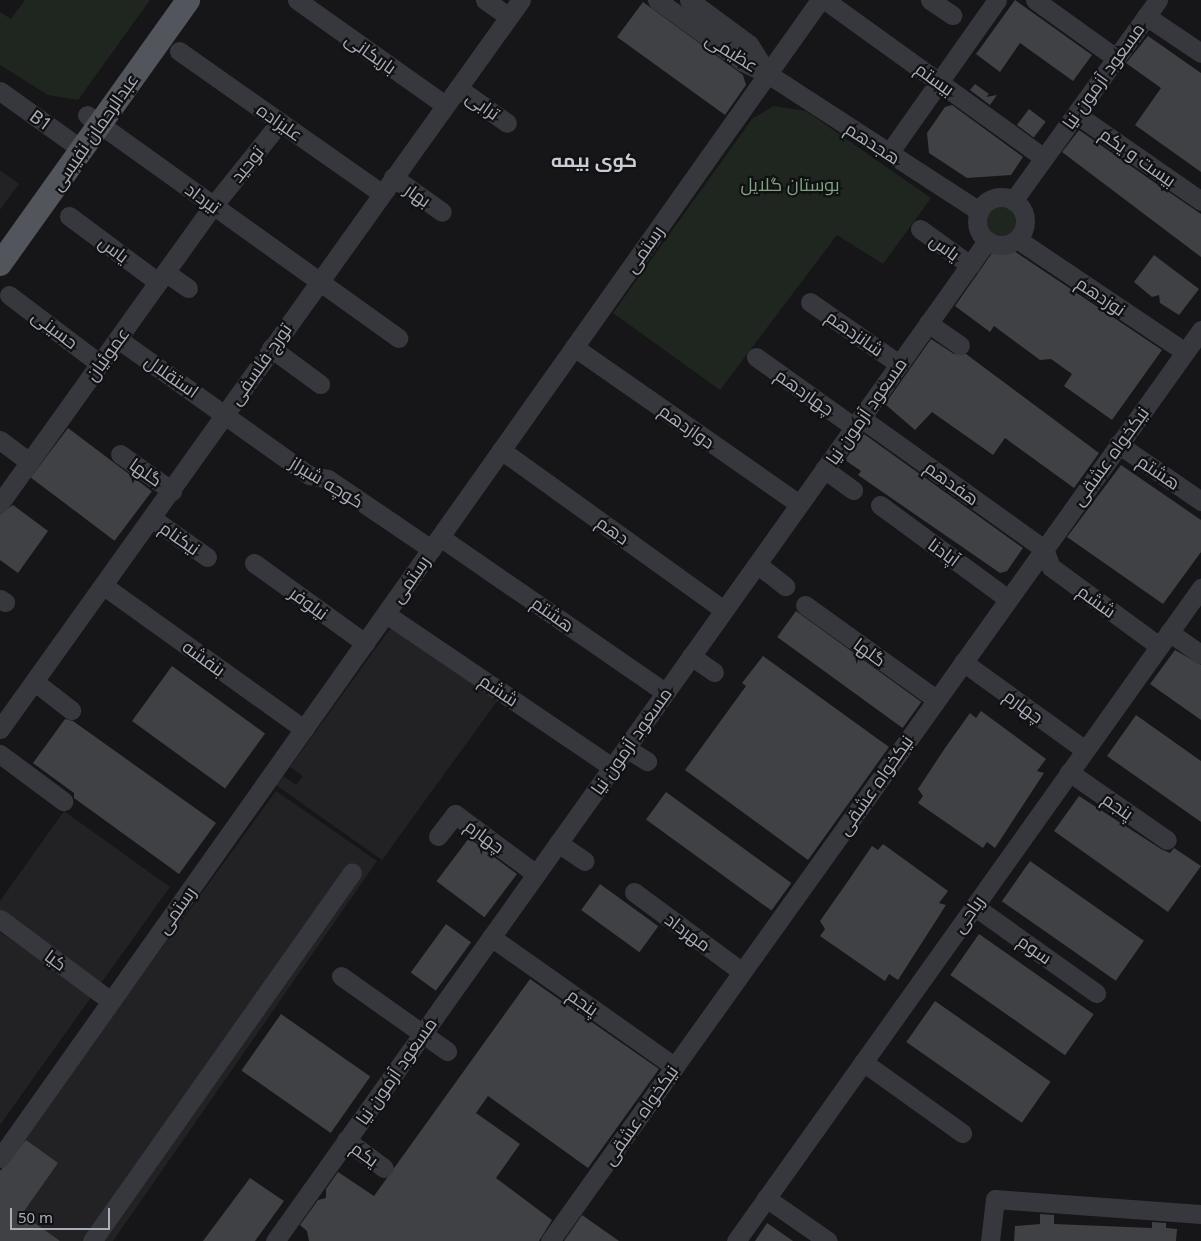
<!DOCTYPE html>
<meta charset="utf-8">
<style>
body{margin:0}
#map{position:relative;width:1201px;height:1241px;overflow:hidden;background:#161618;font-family:"Noto Sans",Cairo,sans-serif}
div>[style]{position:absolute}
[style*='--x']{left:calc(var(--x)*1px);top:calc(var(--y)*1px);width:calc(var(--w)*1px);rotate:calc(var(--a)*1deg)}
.built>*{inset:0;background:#222225}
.green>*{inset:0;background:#1e261f}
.round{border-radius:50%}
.building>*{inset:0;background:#404145;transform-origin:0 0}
.minor>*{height:19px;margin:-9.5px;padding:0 9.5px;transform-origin:9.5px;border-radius:9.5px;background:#37383d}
.minor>.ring{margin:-9.5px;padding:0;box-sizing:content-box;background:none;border:19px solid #37383d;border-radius:50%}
.major>*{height:24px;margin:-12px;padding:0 12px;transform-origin:12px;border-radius:12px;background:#53555c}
span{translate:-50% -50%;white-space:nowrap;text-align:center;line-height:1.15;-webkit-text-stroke:4.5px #111113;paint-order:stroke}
.street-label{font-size:18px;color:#a8adb8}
.park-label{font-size:18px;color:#7fa381}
.neighbourhood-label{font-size:19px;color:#c9ccd4;font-weight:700}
.scale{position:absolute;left:10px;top:1208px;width:100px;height:22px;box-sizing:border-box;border:2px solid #a8adb8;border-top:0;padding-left:6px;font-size:15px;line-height:18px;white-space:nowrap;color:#a8adb8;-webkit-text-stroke:4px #111113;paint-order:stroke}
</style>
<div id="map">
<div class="built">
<i style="clip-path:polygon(0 170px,19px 184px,0 210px)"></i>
<i style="clip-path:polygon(396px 629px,498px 700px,382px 860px,276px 785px,283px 776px,296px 785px,303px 776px,290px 767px,389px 630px)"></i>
<i style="clip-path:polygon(276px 791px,377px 861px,113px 1241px,0 1241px,0 1170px)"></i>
<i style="clip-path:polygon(64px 811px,170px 887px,99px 986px,0 915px,0 901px)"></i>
<i style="clip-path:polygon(0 932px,92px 996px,0 1125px)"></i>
</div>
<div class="green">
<i style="clip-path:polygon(25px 0,150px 0,78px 100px,48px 95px,0 65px,0 12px,11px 19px)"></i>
<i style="clip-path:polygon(774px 106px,806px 111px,931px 198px,883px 264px,837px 235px,720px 390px,613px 313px,752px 119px)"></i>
<i class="round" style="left:984px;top:204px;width:34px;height:34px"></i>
</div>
<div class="building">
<i style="clip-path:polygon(1015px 0,1092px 55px,1073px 81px,1020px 43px,1000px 72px,976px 54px)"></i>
<i style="clip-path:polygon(643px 2px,743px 75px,746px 85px,725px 115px,617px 37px)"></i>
<i style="clip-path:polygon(1148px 36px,1201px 73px,1201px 172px,1135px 125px,1161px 88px,1126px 63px)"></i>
<i style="clip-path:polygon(975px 84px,989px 94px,986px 97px,997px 95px,990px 105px,970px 90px)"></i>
<i style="clip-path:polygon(952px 105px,1023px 157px,1011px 175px,967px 178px,929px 153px,927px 133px,945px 107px)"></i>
<i style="left:1029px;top:109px;width:21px;height:20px;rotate:37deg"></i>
<i style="clip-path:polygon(1079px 130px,1161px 187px,1161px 191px,1166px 190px,1201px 214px,1201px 257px,1062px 152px)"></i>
<i style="clip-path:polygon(1011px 249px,1162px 350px,1112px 420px,1064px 386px,1072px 374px,1051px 359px,1040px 360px,994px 326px,990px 332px,955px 306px,992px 253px)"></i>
<i style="clip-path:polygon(1154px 255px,1199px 289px,1179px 315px,1160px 303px,1159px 295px,1152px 297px,1134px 282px)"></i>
<i style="clip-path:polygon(931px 339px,954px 354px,966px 354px,1099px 453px,1074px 488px,1005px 438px,993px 455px,932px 412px,915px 430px,885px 404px)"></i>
<i style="left:68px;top:428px;width:105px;height:62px;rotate:37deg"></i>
<i style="clip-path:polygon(864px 434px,1023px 548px,1007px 571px,1000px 573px,858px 475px,861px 471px,845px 460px)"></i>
<i style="clip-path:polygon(1121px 465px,1201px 520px,1201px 552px,1163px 604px,1067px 537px)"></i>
<i style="clip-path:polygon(13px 505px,48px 531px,18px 573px,0 560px,0 514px)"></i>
<i style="left:796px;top:611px;width:155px;height:32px;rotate:36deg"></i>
<i style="clip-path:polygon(1175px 650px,1201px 665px,1201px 720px,1150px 684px)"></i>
<i style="clip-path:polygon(763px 656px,889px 747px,808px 860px,685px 770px,746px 686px,742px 683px)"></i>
<i style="left:172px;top:666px;width:115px;height:68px;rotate:36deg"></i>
<i style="clip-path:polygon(981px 711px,1046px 759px,1037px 771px,1044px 773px,995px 848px,987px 842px,983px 848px,918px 803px,923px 796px,918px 789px,945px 748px,970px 713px,976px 718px)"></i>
<i style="clip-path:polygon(1136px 715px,1201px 761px,1201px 822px,1107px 756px)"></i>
<i style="clip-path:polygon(65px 719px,73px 721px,216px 823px,179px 874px,74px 798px,74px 793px,33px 763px)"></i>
<i style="left:666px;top:792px;width:155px;height:34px;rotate:36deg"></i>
<i style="clip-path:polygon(1079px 796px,1161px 849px,1170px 853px,1174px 848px,1201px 866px,1168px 912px,1054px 831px)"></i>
<i style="left:469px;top:838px;width:60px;height:54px;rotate:37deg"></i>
<i style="clip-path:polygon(883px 844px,948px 891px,939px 903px,946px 905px,898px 980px,889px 974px,885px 981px,820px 936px,825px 929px,820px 921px,848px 881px,872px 846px,878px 850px)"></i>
<i style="left:1030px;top:861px;width:139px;height:49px;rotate:35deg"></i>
<i style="left:600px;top:884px;width:72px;height:32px;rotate:36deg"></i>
<i style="left:446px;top:924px;width:31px;height:60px;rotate:36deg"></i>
<i style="left:979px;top:934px;width:140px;height:50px;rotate:35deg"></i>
<i style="clip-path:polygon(530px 979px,659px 1069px,588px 1168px,488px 1096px,476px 1113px,520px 1144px,496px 1178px,552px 1220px,539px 1241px,309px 1241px,307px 1231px,300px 1225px,318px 1200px,326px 1198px,326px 1189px,338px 1172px,374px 1196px)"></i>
<i style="left:935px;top:1001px;width:141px;height:50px;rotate:35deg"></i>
<i style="left:281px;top:1014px;width:109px;height:69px;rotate:35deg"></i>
<i style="clip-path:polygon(26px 1140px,58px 1163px,22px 1214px,60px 1241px,0 1241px,0 1171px)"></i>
<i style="clip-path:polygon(250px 1178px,284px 1201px,255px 1241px,203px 1241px)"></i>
<i style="clip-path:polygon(1040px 1214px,1054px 1215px,1054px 1224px,1152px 1228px,1152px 1222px,1166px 1223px,1166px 1228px,1177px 1229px,1176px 1241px,1014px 1241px,1015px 1226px,1040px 1224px)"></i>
<i style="clip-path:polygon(582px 1215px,619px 1241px,564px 1241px)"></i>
<i style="clip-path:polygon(767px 1223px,793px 1241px,755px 1241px)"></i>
</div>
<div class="minor">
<i style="--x:297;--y:0;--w:181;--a:35.4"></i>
<i style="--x:485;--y:0;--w:29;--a:35"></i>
<i style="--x:657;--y:0;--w:106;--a:35.8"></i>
<i style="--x:743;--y:62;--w:28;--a:26"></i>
<i style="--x:768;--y:74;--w:252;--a:33"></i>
<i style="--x:689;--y:0;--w:74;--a:36.3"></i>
<i style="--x:749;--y:44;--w:36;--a:58"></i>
<i style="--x:825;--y:0;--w:270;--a:35.8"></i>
<i style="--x:930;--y:0;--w:27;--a:34"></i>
<i style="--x:1035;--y:0;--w:100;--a:35.6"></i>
<i style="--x:1146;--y:16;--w:66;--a:33.9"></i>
<i style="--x:179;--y:51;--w:247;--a:35.1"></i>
<i style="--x:458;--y:88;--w:60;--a:35.5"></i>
<i style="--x:0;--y:91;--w:100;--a:35.6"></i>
<i style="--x:1076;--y:114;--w:152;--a:34.8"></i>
<i style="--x:87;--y:115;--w:383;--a:35.6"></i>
<i style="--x:889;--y:153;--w:187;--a:-54.8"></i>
<i style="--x:393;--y:177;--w:60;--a:35.5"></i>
<i class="ring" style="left:977px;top:197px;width:29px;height:29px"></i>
<i style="--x:1013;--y:201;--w:248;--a:-54.2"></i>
<i style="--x:69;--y:216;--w:111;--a:36.6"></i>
<i style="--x:920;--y:229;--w:62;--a:35.8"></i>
<i style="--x:1017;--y:239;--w:202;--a:33.9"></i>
<i style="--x:165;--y:272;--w:28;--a:35"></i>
<i style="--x:9;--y:295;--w:114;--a:37.2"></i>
<i style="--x:810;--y:302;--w:108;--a:34.9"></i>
<i style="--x:928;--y:323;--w:39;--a:35"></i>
<i style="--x:118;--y:339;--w:234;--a:35.5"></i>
<i style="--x:309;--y:475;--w:19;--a:12"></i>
<i style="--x:328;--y:479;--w:125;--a:34.2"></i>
<i style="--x:574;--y:347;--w:274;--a:34.9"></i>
<i style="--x:271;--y:348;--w:61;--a:36.3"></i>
<i style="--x:756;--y:357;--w:120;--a:35.5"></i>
<i style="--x:861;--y:418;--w:225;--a:35.6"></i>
<i style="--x:1044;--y:549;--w:19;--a:69"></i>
<i style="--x:1051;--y:567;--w:134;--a:36.2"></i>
<i style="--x:0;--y:440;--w:36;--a:37"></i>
<i style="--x:1118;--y:444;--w:101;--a:34.5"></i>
<i style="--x:501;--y:450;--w:274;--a:35.7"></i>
<i style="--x:120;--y:454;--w:64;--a:35.4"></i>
<i style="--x:824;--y:469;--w:36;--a:36"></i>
<i style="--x:0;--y:503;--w:365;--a:-54.4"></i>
<i style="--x:213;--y:206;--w:107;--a:-51.4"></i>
<i style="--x:880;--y:505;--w:159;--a:36.3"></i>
<i style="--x:153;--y:519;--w:66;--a:35.1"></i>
<i style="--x:440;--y:537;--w:273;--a:34.6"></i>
<i style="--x:254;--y:563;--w:137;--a:35.8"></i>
<i style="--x:757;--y:564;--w:36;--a:38"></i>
<i style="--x:104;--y:586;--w:246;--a:35.6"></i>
<i style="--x:0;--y:599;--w:6;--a:31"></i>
<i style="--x:805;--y:605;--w:161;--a:35.7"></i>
<i style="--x:386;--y:614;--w:273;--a:34.1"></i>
<i style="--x:1169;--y:632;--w:39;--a:35"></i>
<i style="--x:691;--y:656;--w:28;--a:35"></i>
<i style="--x:963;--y:662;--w:150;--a:35.8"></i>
<i style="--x:35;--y:682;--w:46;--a:37.9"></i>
<i style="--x:0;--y:729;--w:896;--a:-54.45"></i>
<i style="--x:626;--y:748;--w:25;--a:32"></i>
<i style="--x:0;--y:754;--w:79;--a:36.7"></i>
<i style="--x:1069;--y:772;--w:119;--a:34.8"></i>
<i style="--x:438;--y:836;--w:28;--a:-52"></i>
<i style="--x:455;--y:814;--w:101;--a:36.5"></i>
<i style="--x:558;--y:843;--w:32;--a:34"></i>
<i style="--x:634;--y:892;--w:134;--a:36.5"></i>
<i style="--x:974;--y:906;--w:150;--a:35.5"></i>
<i style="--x:0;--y:919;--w:138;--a:36.5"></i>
<i style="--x:491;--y:937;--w:225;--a:35.2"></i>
<i style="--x:341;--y:976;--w:130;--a:35.3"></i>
<i style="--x:863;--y:1062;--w:122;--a:35.6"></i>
<i style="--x:346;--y:1140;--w:47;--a:36.4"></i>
<i style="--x:0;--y:1158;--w:1419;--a:-54.7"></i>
<i style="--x:766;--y:1198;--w:75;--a:34.7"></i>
<i style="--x:92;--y:1241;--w:451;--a:-54.8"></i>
<i style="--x:275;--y:1241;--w:1228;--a:-54.55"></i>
<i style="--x:550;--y:1241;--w:1120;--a:-54.45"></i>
<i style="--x:736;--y:1241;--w:802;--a:-54.55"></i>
<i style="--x:990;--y:1241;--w:42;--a:-83.2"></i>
<i style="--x:995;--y:1199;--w:207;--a:4.2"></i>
</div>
<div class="major">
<i style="--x:0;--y:264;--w:324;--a:-54.5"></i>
</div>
<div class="street-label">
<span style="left:732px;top:52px;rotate:32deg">عظیمی</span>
<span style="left:371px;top:53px;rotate:35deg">باریکانی</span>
<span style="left:1103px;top:76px;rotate:-54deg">مسعود آزمون نیا</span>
<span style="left:935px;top:79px;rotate:36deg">بیستم</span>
<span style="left:483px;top:105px;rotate:35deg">ترابی</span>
<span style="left:41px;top:120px;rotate:36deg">B1</span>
<span style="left:280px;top:122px;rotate:35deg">علیزاده</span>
<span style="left:94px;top:132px;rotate:-55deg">عبدالرحمان نفیسی</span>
<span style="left:873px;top:143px;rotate:33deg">هجدهم</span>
<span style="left:1138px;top:157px;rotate:35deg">بیست و یکم</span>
<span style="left:247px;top:164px;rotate:-51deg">توحید</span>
<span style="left:418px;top:195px;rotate:35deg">بهار</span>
<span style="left:203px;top:198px;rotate:36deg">تیرداد</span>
<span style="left:945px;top:247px;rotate:36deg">یاس</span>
<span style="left:114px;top:249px;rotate:37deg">یاس</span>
<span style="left:644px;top:249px;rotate:-55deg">رستمی</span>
<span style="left:1101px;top:296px;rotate:34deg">نوزدهم</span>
<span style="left:55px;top:329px;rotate:37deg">حسینی</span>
<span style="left:855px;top:333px;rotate:35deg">شانزدهم</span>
<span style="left:107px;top:354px;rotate:-54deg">عموئیان</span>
<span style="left:260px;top:364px;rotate:-55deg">تورج فلسفی</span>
<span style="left:172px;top:376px;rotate:35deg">استقلال</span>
<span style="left:805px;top:392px;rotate:35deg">چهاردهم</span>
<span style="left:866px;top:411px;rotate:-55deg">مسعود آزمون نیا</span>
<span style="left:687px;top:426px;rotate:35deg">دوازدهم</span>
<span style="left:1110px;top:456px;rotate:-54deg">نیکخواه عشقی</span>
<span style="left:146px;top:472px;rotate:35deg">گلها</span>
<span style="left:1159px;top:472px;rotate:34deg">هشتم</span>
<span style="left:327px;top:482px;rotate:31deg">کوچه شیراز</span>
<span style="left:952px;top:483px;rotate:36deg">هفدهم</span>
<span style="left:613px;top:530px;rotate:36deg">دهم</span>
<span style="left:180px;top:538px;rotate:35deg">نیکنام</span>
<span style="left:944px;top:552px;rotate:36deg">آپادنا</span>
<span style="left:410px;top:579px;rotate:-55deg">رستمی</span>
<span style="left:1097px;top:601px;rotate:36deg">ششم</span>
<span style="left:309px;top:603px;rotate:36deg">نیلوفر</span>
<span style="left:553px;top:614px;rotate:35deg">هشتم</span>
<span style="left:870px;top:652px;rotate:36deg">گلها</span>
<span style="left:204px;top:658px;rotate:36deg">بنفشه</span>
<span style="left:499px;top:690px;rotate:34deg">ششم</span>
<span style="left:1024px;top:706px;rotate:36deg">چهارم</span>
<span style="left:631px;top:741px;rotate:-55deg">مسعود آزمون نیا</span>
<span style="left:875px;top:785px;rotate:-55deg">نیکخواه عشقی</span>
<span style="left:1118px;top:806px;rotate:35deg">پنجم</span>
<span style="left:485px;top:836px;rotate:36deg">چهارم</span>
<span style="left:176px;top:910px;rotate:-55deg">رستمی</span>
<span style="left:968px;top:914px;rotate:-55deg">ریاحی</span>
<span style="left:688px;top:932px;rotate:36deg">مهرداد</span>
<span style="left:1035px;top:949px;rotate:35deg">سوم</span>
<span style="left:56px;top:960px;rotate:36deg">کیا</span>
<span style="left:583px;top:1002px;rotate:35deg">پنجم</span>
<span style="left:396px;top:1071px;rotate:-55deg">مسعود آزمون نیا</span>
<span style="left:640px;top:1115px;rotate:-55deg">نیکخواه عشقی</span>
<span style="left:365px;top:1154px;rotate:36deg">یکم</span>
</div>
<div class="park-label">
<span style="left:790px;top:184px">بوستان گلایل</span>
</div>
<div class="neighbourhood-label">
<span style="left:594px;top:161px">کوی بیمه</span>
</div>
<div class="scale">50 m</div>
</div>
